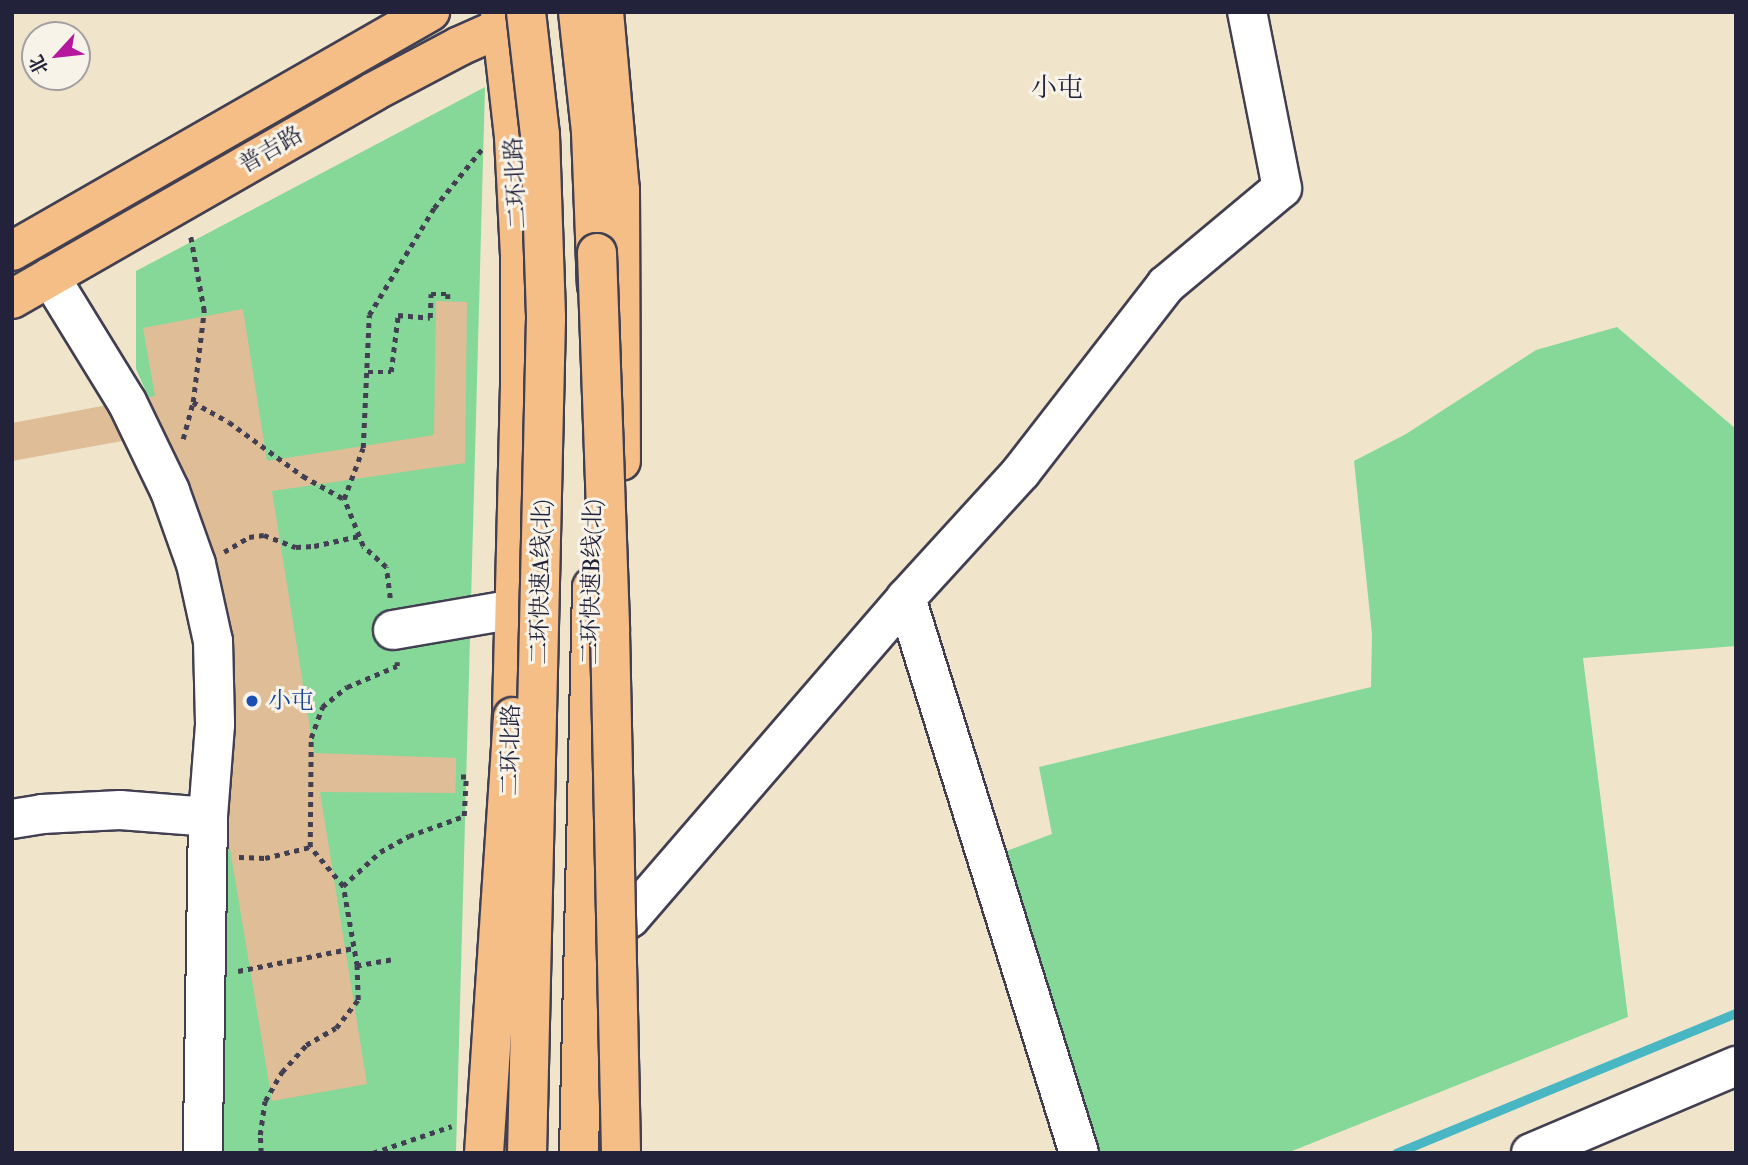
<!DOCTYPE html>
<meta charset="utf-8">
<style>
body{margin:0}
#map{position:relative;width:1748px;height:1165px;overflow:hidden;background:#f0e5cb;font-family:"IM FELL Double Pica","Noto Serif SC",serif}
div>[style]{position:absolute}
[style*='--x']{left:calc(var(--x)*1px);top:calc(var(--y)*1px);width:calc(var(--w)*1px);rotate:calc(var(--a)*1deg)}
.green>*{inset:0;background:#86d899}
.stream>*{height:9px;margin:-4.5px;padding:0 4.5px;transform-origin:4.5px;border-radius:4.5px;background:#48b6c3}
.building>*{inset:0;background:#dfbd96}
.path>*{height:4.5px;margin-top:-2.25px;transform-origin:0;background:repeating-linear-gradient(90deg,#413f51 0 5px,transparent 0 10px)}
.roads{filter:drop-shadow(2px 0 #413f51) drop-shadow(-2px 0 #413f51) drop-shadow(0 2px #413f51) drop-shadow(0 -2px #413f51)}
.minor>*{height:38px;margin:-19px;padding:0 19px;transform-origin:19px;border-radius:19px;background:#fff}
.major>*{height:38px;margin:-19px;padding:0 19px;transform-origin:19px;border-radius:19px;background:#f6be87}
.highway>*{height:38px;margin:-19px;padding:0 19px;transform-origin:19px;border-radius:19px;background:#f6be87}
.bridges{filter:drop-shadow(2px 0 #413f51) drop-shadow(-2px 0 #413f51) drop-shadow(0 2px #413f51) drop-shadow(0 -2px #413f51)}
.highway-bridge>*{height:38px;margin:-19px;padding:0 19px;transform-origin:19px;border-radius:19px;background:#f6be87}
.dots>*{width:19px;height:19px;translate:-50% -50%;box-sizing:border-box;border:4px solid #f7f3e8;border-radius:50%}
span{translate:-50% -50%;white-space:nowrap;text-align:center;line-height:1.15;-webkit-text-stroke:6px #f7f3e8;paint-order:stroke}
.street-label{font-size:23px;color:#22223b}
.transit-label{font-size:23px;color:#164399}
.left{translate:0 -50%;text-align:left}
.quarter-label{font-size:26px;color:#22223b}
.frame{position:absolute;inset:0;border:14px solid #22223b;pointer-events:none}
.north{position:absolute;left:21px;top:21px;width:70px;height:70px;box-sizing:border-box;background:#f7f3e8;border:2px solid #a29fa3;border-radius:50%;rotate:243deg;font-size:19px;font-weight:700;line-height:28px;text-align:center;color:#22223b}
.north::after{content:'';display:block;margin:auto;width:24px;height:32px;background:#b5179e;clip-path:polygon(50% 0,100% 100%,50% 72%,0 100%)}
</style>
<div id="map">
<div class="green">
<i style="clip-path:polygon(485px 87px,456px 1153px,221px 1153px,224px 917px,238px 687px,211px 537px,136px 369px,136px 271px)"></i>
<i style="clip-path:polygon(1617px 327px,1736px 429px,1736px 646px,1583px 658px,1628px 1017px,1287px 1153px,1092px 1153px,993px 856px,1052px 834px,1039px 767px,1371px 687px,1372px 634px,1354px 461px,1406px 434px,1536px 350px)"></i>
</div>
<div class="stream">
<i style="--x:1396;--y:1153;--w:368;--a:-22.4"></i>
</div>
<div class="building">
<i style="clip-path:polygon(436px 301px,467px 302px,465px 463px,272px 491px,314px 753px,456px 758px,456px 777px,455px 793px,320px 792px,367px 1084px,272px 1101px,161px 434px,12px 461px,12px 423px,155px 396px,143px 328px,243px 309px,267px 461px,434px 435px)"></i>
</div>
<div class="path">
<i style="--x:368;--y:372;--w:23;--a:0"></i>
<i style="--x:391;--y:372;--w:57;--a:-83"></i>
<i style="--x:398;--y:315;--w:32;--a:5"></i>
<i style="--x:430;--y:318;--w:24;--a:-88"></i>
<i style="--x:431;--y:294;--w:17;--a:0"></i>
<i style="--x:448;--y:294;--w:8;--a:90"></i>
<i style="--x:193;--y:402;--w:41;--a:29.1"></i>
<i style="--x:229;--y:422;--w:92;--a:36.1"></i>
<i style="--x:303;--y:476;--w:47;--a:29.3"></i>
<i style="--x:183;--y:439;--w:38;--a:-75"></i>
<i style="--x:193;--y:402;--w:92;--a:-83.1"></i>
<i style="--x:204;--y:311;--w:78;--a:-100.3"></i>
<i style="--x:224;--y:552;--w:29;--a:-31"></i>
<i style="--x:249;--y:537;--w:15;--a:-8"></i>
<i style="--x:264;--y:535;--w:34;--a:21"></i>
<i style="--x:296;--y:547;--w:18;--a:-3"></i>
<i style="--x:314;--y:546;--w:46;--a:-12.5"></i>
<i style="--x:390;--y:598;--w:31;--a:-97"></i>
<i style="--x:386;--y:567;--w:31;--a:-138"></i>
<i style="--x:363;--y:546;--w:51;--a:-112"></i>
<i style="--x:344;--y:499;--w:54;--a:-69.6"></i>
<i style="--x:363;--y:448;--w:133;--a:-87.4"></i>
<i style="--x:369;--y:315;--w:125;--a:-58.7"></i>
<i style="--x:434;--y:208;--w:76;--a:-50.9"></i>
<i style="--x:239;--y:857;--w:26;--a:2"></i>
<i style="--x:265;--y:858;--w:46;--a:-13.7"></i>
<i style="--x:343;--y:886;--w:50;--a:-42.6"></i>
<i style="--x:380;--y:852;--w:33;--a:-29"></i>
<i style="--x:409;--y:836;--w:59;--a:-20"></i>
<i style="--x:464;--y:816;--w:39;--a:-87"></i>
<i style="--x:466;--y:777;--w:10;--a:180"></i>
<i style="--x:391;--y:960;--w:35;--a:170"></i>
<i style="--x:357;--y:966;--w:81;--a:-99.9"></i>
<i style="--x:343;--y:886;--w:51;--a:-130.2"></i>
<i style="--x:310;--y:847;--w:109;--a:-89.5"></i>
<i style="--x:311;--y:738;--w:33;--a:-70"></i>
<i style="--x:322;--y:707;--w:32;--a:-39"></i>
<i style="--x:347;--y:687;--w:54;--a:-22.8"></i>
<i style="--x:397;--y:666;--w:4;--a:-90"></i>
<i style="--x:238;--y:971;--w:118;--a:-11.2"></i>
<i style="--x:261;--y:1153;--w:18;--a:-93"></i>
<i style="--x:260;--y:1135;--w:34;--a:-82"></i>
<i style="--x:265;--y:1101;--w:34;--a:-60"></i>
<i style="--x:282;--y:1072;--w:36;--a:-48"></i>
<i style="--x:306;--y:1045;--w:34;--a:-30"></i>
<i style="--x:336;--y:1028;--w:36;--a:-52"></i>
<i style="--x:358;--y:1000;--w:34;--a:-92"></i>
<i style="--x:373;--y:1153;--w:83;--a:-18.9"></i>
</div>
<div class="roads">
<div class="minor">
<i style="--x:50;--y:277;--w:147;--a:58.4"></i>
<i style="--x:127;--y:402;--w:99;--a:64.2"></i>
<i style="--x:170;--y:491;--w:77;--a:70.4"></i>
<i style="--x:196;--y:564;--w:79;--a:77.6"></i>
<i style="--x:213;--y:641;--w:84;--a:88.6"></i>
<i style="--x:215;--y:725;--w:92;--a:94.4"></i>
<i style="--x:208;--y:817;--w:336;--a:90.9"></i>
<i style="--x:906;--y:598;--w:581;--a:72.69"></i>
<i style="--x:393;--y:630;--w:124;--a:-9.8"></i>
<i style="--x:12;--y:819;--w:30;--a:-9"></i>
<i style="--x:42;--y:814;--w:78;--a:-2.9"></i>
<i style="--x:120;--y:810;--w:88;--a:4.5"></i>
<i style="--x:609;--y:933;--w:26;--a:-36"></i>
<i style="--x:630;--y:918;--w:423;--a:-49.2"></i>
<i style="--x:906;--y:598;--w:171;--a:-47.6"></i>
<i style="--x:1021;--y:472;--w:237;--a:-52.2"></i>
<i style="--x:1166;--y:285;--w:151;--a:-39.9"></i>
<i style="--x:1282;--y:188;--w:179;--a:-101.2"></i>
<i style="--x:1531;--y:1153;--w:223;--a:-23"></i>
</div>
<div class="major">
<i style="--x:500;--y:12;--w:126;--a:83.6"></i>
<i style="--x:514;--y:137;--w:117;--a:87.1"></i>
<i style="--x:520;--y:254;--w:131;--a:90"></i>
<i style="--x:520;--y:385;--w:366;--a:91.4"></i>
<i style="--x:604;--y:12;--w:179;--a:84.9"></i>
<i style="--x:620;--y:190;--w:271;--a:89.8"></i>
<i style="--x:12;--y:251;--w:482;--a:-29.8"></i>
<i style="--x:12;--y:299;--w:416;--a:-29.8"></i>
<i style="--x:373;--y:92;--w:98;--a:-27.9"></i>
<i style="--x:460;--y:46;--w:71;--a:-24"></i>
</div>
<div class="highway">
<i style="--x:578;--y:12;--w:121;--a:83.8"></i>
<i style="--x:591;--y:132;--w:154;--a:87.8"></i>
<i style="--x:579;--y:1153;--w:566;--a:-88.68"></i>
</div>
</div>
<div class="bridges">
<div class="highway-bridge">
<i style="--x:526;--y:12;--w:124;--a:83.5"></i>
<i style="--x:540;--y:135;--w:183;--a:88.1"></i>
<i style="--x:546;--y:318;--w:835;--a:91.3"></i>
<i style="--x:597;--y:253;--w:378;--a:88"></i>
<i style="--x:610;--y:631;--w:522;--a:88.79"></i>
<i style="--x:484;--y:1153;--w:437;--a:-86.2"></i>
</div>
</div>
<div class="dots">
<i style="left:252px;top:701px;background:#1a4fb4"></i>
</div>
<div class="street-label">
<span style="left:271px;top:150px;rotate:-30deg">普吉路</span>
<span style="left:516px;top:183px;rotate:-93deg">二环北路</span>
<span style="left:541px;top:582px;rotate:-89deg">二环快速A线(北)</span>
<span style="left:592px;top:582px;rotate:-89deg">二环快速B线(北)</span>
<span style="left:511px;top:750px;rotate:-89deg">二环北路</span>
</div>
<div class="transit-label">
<span class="left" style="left:268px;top:701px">小屯</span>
</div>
<div class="quarter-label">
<span style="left:1057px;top:89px">小屯</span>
</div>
<div class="frame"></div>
<div class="north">北</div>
</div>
